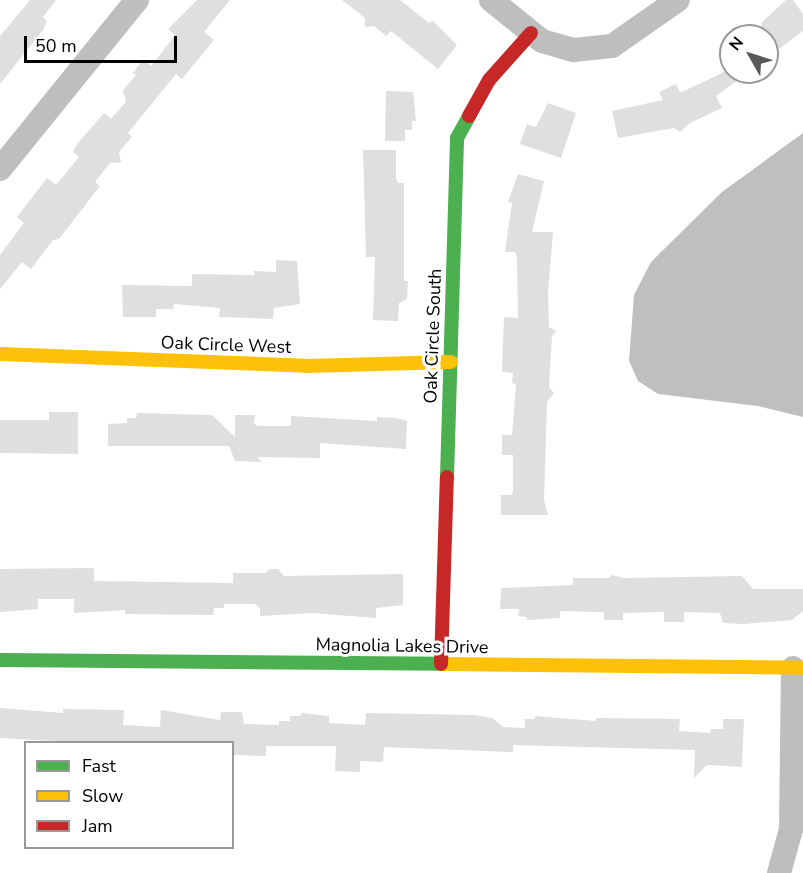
<!DOCTYPE html>
<style>
body{margin:0}
#map{position:relative;width:803px;height:873px;overflow:hidden;background:#fff;font-family:"Nunito Sans",sans-serif}
div>[style]{position:absolute}
[style*='--x']{left:calc(var(--x)*1px);top:calc(var(--y)*1px);width:calc(var(--w)*1px);rotate:calc(var(--a)*1deg)}
.water>*{inset:0;background:#bfbfbf}
.building>*{inset:0;background:#dfdfdf}
.street>*{height:24px;margin:-12px;padding:0 12px;transform-origin:12px;border-radius:12px;background:#bebebe}
.fast>*{height:14px;margin:-7px;padding:0 7px;transform-origin:7px;border-radius:7px;background:#4caf50}
.slow>*{height:14px;margin:-7px;padding:0 7px;transform-origin:7px;border-radius:7px;background:#ffc107}
.jam>*{height:14px;margin:-7px;padding:0 7px;transform-origin:7px;border-radius:7px;background:#c62828}
span{translate:-50% -50%;white-space:nowrap;text-align:center;line-height:1.15;-webkit-text-stroke:6px #fff;paint-order:stroke}
.street-label{font-size:18px;color:#000}
.legend{position:absolute;left:24px;top:741px;width:210px;height:108px;box-sizing:border-box;background:#fff;border:2px solid #999;margin:0;padding:8px 10px;list-style:none;font-size:18px;color:#000}
.legend li{display:flex;align-items:center;gap:12px;height:30px}
.legend b{width:30px;border:2px solid #999}
.north{position:absolute;left:719px;top:24px;width:60px;height:60px;box-sizing:border-box;background:#fff;border:2px solid #999;border-radius:50%;rotate:309deg;font-size:16px;font-weight:700;line-height:24px;text-align:center;color:#000}
.north::after{content:'';display:block;margin:auto;width:21px;height:27px;background:#595959;clip-path:polygon(50% 0,100% 100%,50% 72%,0 100%)}
.scale{position:absolute;left:24px;top:36px;width:153px;height:27px;box-sizing:border-box;border:3px solid #000;border-top:0;padding-left:8px;font-size:18px;line-height:21px;white-space:nowrap;color:#000;-webkit-text-stroke:4px #fff;paint-order:stroke}
</style>
<div id="map">
<div class="water">
<i style="clip-path:polygon(803px 133px,803px 417px,758px 406px,658px 394px,638px 381px,629px 361px,634px 295px,651px 262px,722px 192px)"></i>
</div>
<div class="building">
<i style="clip-path:polygon(30px 0,56px 0,43px 17px,47px 21px,43px 30px,0 84px,0 36px)"></i>
<i style="clip-path:polygon(197px 0,230px 0,204px 32px,214px 40px,182px 79px,176px 74px,128px 133px,132px 137px,119px 152px,121px 162px,110px 163px,95px 182px,100px 186px,59px 239px,53px 240px,31px 269px,22px 262px,0 289px,0 255px,24px 223px,17px 217px,47px 178px,56px 185px,79px 157px,73px 152px,78px 143px,104px 113px,111px 119px,126px 102px,123px 90px,136px 75px,133px 73px,143px 60px,151px 66px,173px 38px,174px 34px,168px 29px)"></i>
<i style="clip-path:polygon(342px 0,400px 0,429px 23px,433px 21px,457px 45px,438px 69px,391px 31px,386px 36px,374px 26px,365px 27px,365px 18px)"></i>
<i style="clip-path:polygon(786px 0,793px 0,803px 14px,803px 31px,779px 49px,769px 36px,760px 36px,762px 22px)"></i>
<i style="clip-path:polygon(724px 72px,749px 72px,716px 96px,722px 108px,690px 123px,680px 132px,674px 128px,618px 138px,612px 111px,663px 100px,659px 92px,676px 84px,680px 92px,684px 91px)"></i>
<i style="clip-path:polygon(386px 91px,413px 92px,416px 121px,412px 121px,412px 130px,405px 130px,405px 141px,385px 141px)"></i>
<i style="clip-path:polygon(548px 103px,576px 113px,561px 158px,520px 144px,527px 124px,536px 127px)"></i>
<i style="clip-path:polygon(363px 150px,396px 150px,396px 178px,398px 183px,404px 183px,404px 281px,408px 281px,407px 299px,399px 303px,398px 321px,373px 320px,375px 257px,366px 257px)"></i>
<i style="clip-path:polygon(518px 174px,544px 181px,532px 232px,553px 232px,548px 292px,549px 327px,556px 331px,552px 336px,549px 387px,554px 393px,547px 402px,544px 500px,548px 515px,501px 515px,501px 495px,511px 495px,513px 491px,513px 455px,502px 455px,502px 435px,512px 435px,516px 384px,512px 383px,513px 373px,502px 372px,504px 317px,518px 318px,517px 256px,515px 252px,505px 252px,512px 203px,508px 202px)"></i>
<i style="clip-path:polygon(276px 260px,297px 261px,300px 304px,274px 308px,273px 319px,219px 317px,220px 308px,174px 304px,173px 309px,156px 309px,156px 317px,123px 317px,122px 285px,192px 286px,192px 274px,254px 275px,254px 271px,276px 272px)"></i>
<i style="clip-path:polygon(49px 412px,78px 412px,78px 454px,0 453px,0 420px,49px 420px)"></i>
<i style="clip-path:polygon(137px 413px,212px 415px,235px 437px,235px 415px,255px 415px,254px 424px,258px 426px,291px 426px,291px 416px,377px 421px,377px 417px,396px 418px,407px 421px,406px 449px,320px 443px,320px 458px,257px 457px,262px 462px,235px 461px,229px 446px,108px 446px,108px 424px,127px 423px,127px 418px,136px 418px)"></i>
<i style="clip-path:polygon(94px 568px,94px 581px,233px 583px,233px 573px,266px 573px,269px 569px,278px 569px,284px 576px,403px 574px,403px 605px,376px 608px,376px 618px,312px 613px,260px 616px,260px 608px,255px 604px,224px 604px,224px 608px,214px 608px,213px 615px,125px 614px,125px 610px,74px 613px,74px 599px,38px 599px,38px 609px,0 612px,0 569px)"></i>
<i style="clip-path:polygon(612px 575px,624px 578px,742px 576px,753px 589px,803px 589px,803px 611px,792px 620px,744px 624px,723px 623px,720px 613px,684px 612px,684px 622px,664px 622px,664px 612px,623px 613px,623px 620px,604px 620px,604px 612px,599px 612px,560px 611px,560px 618px,527px 620px,527px 617px,518px 616px,519px 609px,500px 609px,501px 588px,573px 585px,573px 578px,609px 578px)"></i>
<i style="clip-path:polygon(0 708px,63px 713px,63px 709px,124px 710px,123px 725px,160px 727px,161px 710px,220px 720px,221px 712px,242px 712px,244px 724px,279px 725px,279px 721px,290px 721px,290px 716px,301px 716px,301px 713px,329px 716px,329px 723px,365px 725px,366px 713px,474px 715px,492px 718px,503px 727px,525px 728px,525px 719px,535px 719px,535px 716px,596px 721px,596px 718px,680px 719px,679px 731px,710px 733px,711px 729px,723px 729px,723px 719px,744px 719px,742px 767px,707px 765px,694px 778px,695px 750px,513px 745px,513px 752px,384px 747px,383px 762px,360px 761px,360px 772px,335px 771px,336px 746px,266px 746px,266px 756px,232px 755px,232px 742px,72px 742px,0 738px)"></i>
</div>
<div class="street">
<i style="--x:491;--y:0;--w:65;--a:38.8"></i>
<i style="--x:542;--y:41;--w:33;--a:16"></i>
<i style="--x:574;--y:50;--w:38;--a:-6"></i>
<i style="--x:612;--y:46;--w:80;--a:-34.9"></i>
<i style="--x:0;--y:169;--w:218;--a:-51"></i>
<i style="--x:779;--y:873;--w:46;--a:-74.7"></i>
<i style="--x:791;--y:829;--w:161;--a:-89.3"></i>
</div>
<div class="fast">
<i style="--x:447;--y:477;--w:339;--a:-88.3"></i>
<i style="--x:457;--y:138;--w:25;--a:-61"></i>
<i style="--x:0;--y:660;--w:444;--a:0.5"></i>
</div>
<div class="slow">
<i style="--x:0;--y:354;--w:306;--a:2.2"></i>
<i style="--x:306;--y:366;--w:145;--a:-1.6"></i>
<i style="--x:444;--y:664;--w:359;--a:0.6"></i>
</div>
<div class="jam">
<i style="--x:469;--y:116;--w:41;--a:-60.9"></i>
<i style="--x:489;--y:80;--w:63;--a:-48.2"></i>
<i style="--x:441;--y:664;--w:187;--a:-88.2"></i>
</div>
<div class="street-label">
<span style="left:433px;top:336px;rotate:-88deg">Oak Circle South</span>
<span style="left:226px;top:345px;rotate:2deg">Oak Circle West</span>
<span style="left:402px;top:646px;rotate:1deg">Magnolia Lakes Drive</span>
</div>
<ul class="legend">
<li><b style="height:8px;background:#4caf50"></b>Fast</li>
<li><b style="height:8px;background:#ffc107"></b>Slow</li>
<li><b style="height:8px;background:#c62828"></b>Jam</li>
</ul>
<div class="north">N</div>
<div class="scale">50 m</div>
</div>
